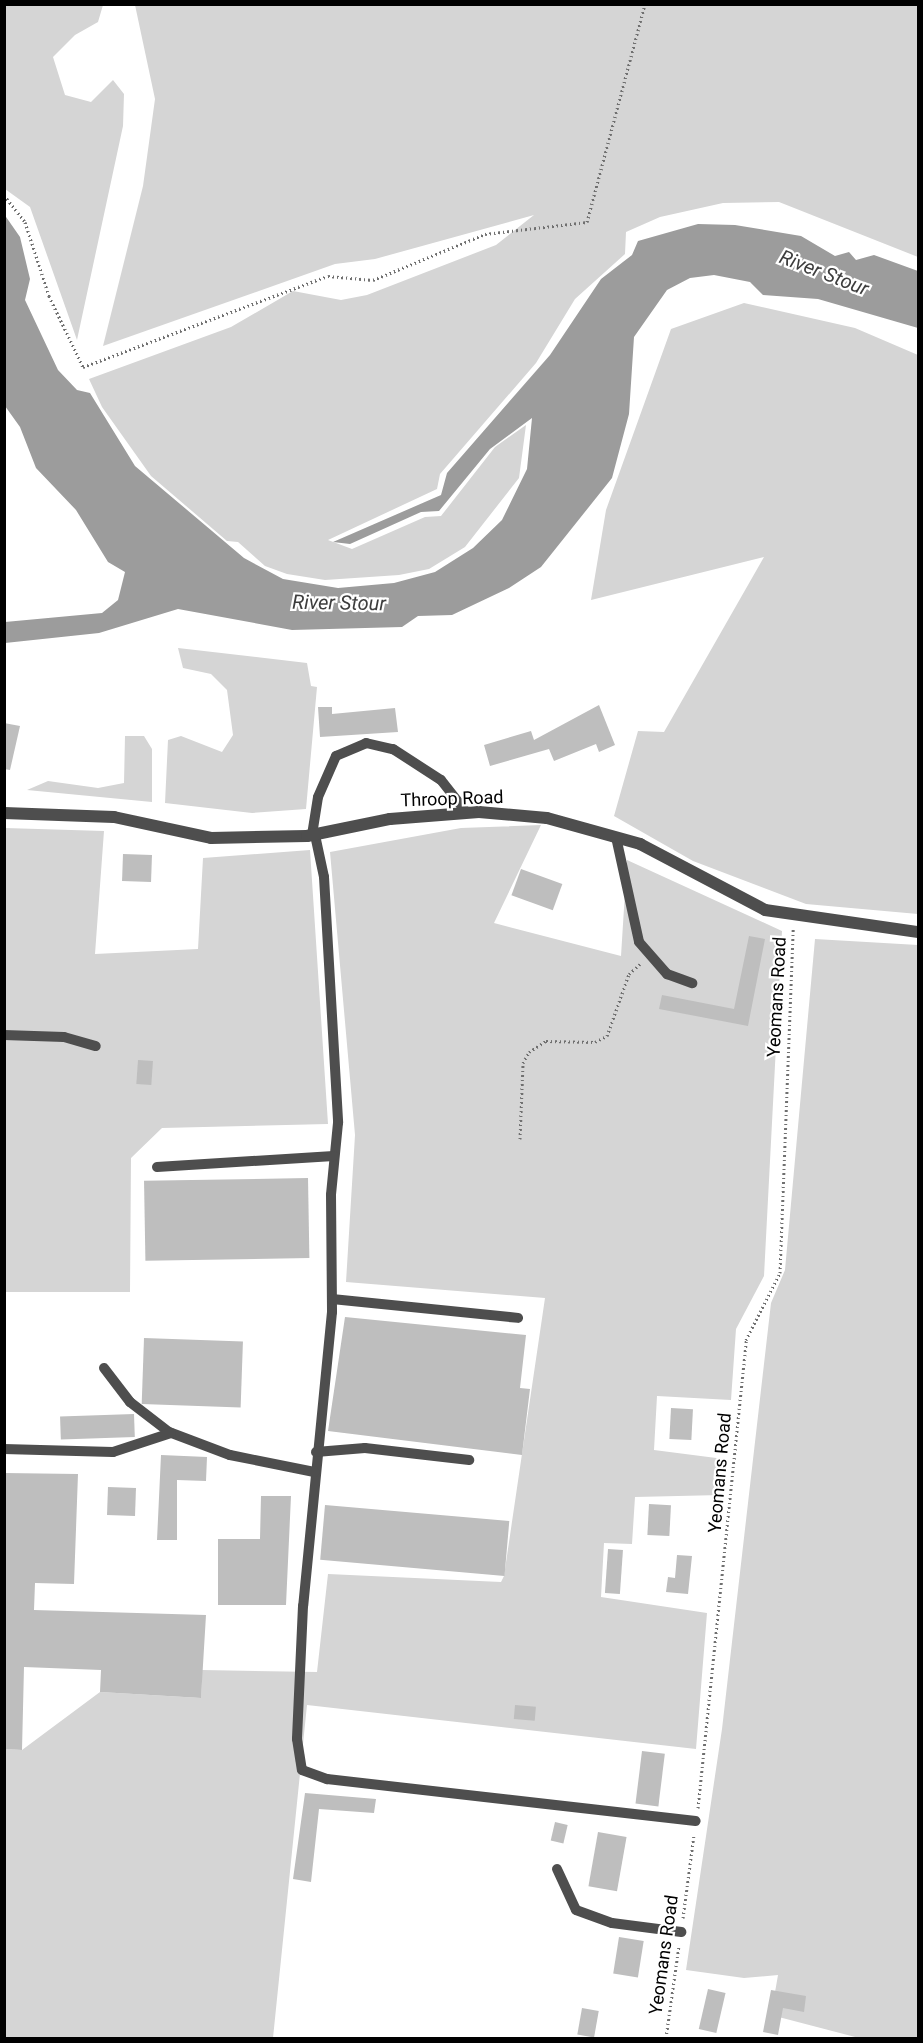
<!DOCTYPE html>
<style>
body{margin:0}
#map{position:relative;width:923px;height:2043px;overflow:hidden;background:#fff;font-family:Roboto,sans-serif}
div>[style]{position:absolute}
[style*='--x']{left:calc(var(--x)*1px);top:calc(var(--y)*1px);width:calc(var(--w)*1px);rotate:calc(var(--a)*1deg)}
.green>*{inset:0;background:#d5d5d5}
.water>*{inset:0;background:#9c9c9c}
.building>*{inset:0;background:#bebebe;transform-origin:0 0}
.path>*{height:3px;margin-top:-1.5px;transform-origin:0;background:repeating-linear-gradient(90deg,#707070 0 1.5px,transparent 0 4.5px)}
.lane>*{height:10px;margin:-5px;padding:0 5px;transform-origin:5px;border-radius:5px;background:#4e4e4e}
.street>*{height:12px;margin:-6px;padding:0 6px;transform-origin:6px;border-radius:6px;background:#4e4e4e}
span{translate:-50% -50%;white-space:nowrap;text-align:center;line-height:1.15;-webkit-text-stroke:4.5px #fff;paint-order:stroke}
.street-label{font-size:18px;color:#000}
.water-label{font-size:20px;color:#3d3d3d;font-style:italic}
.frame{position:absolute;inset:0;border:6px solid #000;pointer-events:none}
</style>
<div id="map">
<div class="green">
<i style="clip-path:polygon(5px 4px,103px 5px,98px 22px,75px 35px,53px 57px,65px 95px,91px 102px,113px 80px,124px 94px,123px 126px,77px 340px,30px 207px,5px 189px)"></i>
<i style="clip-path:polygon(135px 5px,918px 5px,918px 257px,779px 202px,723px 203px,660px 217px,626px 232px,625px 254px,575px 299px,536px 363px,440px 474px,437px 489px,328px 540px,352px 549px,425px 517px,441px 516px,495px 447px,526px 425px,519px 478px,465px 547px,429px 569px,399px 575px,325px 580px,287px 574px,265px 566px,238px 542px,227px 541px,151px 476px,102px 407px,89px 379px,231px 327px,293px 291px,341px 300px,367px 295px,496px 245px,534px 215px,375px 259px,335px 264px,103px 346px,143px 186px,155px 99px)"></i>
<i style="clip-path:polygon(744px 303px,855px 328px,918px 355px,918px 914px,806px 904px,693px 861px,614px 816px,638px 731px,664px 732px,764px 557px,591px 600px,606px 510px,671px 329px)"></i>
<i style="clip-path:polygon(178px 648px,307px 663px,311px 686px,317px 687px,306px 809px,252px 813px,165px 803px,168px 740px,181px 736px,222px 752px,233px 735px,227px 690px,211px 674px,183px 668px)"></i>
<i style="clip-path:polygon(125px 736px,144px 736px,152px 749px,152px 802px,27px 790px,48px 781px,98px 788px,124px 783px)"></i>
<i style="clip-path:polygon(541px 825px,494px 923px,621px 956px,627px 860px,782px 931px,764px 1276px,736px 1329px,731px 1400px,657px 1396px,654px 1450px,724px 1459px,721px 1495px,635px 1497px,632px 1544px,604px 1543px,601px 1597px,707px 1613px,696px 1749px,307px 1705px,273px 2038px,5px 2038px,5px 1749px,22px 1750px,100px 1692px,201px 1698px,202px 1670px,317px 1672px,328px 1574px,501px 1582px,504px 1576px,545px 1298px,346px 1282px,355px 1135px,330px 852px,461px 828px)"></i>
<i style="clip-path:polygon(5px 828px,104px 831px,95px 954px,198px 949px,203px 858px,310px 850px,328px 1124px,162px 1128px,131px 1158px,130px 1292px,5px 1292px)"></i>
<i style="clip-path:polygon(815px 939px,918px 945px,918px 2038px,859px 2038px,771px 2015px,778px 1975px,744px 1978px,686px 1970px,722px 1729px,771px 1303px,785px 1270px)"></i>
</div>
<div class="water">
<i style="clip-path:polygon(4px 214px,20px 237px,30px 279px,25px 300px,58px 370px,77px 390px,90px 393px,135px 466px,244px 558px,283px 579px,338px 588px,394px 583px,435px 572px,473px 548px,502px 520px,527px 469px,532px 418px,490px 449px,439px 511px,421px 512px,350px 544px,333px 542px,441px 495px,447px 473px,550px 355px,601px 279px,632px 255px,638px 241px,698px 224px,735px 225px,801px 236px,835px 256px,849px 252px,856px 260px,874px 255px,918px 271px,918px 328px,818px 299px,763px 295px,750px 282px,714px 275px,690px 278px,667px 290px,634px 337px,629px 414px,612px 478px,541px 567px,509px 588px,452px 615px,418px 616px,402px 627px,292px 630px,178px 609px,99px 633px,5px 643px,5px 622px,102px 613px,118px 600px,125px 572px,108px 562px,76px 510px,36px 468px,20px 427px,5px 406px)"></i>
</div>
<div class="building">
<i style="clip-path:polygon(599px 705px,615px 745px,599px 752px,596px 744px,554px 761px,549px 749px,490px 766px,484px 745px,531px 731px,534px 740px)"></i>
<i style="clip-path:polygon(318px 707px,332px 707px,332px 714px,395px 708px,398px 732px,320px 737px)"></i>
<i style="clip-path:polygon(4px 723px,20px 726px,10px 770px,4px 769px)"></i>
<i style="left:123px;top:854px;width:29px;height:27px;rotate:2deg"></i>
<i style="left:521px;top:869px;width:44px;height:28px;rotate:20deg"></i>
<i style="clip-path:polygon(749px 936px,765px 939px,748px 1026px,659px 1009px,662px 995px,734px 1009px)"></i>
<i style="left:138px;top:1060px;width:15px;height:24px;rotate:4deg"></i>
<i style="left:308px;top:1178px;width:80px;height:164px;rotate:89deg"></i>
<i style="clip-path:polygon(345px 1317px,526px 1335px,520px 1388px,530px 1389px,522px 1455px,328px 1431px)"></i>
<i style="left:144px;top:1338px;width:99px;height:66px;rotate:2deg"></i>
<i style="left:671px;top:1408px;width:22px;height:31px;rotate:3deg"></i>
<i style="left:134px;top:1414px;width:23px;height:74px;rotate:88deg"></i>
<i style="clip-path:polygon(161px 1455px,207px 1457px,206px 1481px,177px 1480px,177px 1540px,157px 1540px)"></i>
<i style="clip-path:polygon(4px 1473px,78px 1474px,74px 1584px,35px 1583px,34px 1610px,206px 1615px,201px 1698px,100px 1692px,101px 1670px,24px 1667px,22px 1750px,4px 1749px)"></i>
<i style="left:108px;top:1487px;width:28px;height:28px;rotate:2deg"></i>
<i style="clip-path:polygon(261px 1496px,291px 1496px,286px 1605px,218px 1605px,218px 1539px,260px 1539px)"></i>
<i style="left:649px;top:1504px;width:22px;height:31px;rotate:3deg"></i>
<i style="left:325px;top:1505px;width:185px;height:55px;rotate:5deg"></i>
<i style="left:608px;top:1549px;width:15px;height:44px;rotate:4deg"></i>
<i style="clip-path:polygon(677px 1555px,692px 1556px,688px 1594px,666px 1592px,668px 1577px,675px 1578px)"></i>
<i style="left:515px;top:1705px;width:21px;height:14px;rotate:5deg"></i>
<i style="left:642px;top:1751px;width:23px;height:53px;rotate:7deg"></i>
<i style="clip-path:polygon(305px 1793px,376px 1799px,374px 1813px,319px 1809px,311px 1882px,293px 1879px)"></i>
<i style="left:555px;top:1822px;width:13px;height:19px;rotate:13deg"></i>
<i style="left:598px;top:1832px;width:29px;height:55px;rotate:10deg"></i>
<i style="left:619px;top:1937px;width:25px;height:37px;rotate:9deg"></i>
<i style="left:708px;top:1989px;width:18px;height:41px;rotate:13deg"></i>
<i style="clip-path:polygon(771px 1990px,806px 1996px,804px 2012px,783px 2008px,778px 2035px,763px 2032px)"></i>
<i style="left:582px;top:2008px;width:17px;height:27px;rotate:10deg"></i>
</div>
<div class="path">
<i style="--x:4;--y:195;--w:34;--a:52"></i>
<i style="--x:25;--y:222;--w:78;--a:72"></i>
<i style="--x:49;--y:296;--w:79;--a:64.4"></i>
<i style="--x:83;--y:367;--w:261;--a:-20.4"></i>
<i style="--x:328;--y:276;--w:45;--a:5.1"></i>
<i style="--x:373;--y:280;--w:121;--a:-22.3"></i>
<i style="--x:485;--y:234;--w:103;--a:-6.7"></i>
<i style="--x:587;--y:222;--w:226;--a:-75.1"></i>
<i style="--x:520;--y:1139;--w:76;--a:-87.7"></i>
<i style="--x:523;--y:1063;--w:13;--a:-61"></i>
<i style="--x:529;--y:1052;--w:20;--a:-33"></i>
<i style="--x:546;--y:1041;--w:49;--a:1.2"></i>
<i style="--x:595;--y:1042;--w:13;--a:-27"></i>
<i style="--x:607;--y:1036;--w:66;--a:-70.5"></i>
<i style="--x:629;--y:974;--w:15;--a:-42"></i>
<i style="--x:698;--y:1808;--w:470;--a:-84.1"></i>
<i style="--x:746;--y:1340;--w:75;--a:-63.1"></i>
<i style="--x:780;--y:1273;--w:345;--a:-87.8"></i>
<i style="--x:683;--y:1918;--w:84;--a:-82.5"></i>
<i style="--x:666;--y:2038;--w:94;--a:-82"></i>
</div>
<div class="lane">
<i style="--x:312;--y:835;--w:38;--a:-81"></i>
<i style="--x:318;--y:797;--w:45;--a:-66.3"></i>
<i style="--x:336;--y:756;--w:33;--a:-23"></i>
<i style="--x:366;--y:743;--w:28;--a:13"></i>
<i style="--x:393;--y:749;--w:57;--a:32.9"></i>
<i style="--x:441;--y:780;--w:42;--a:51.8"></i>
<i style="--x:315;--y:835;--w:43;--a:77.9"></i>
<i style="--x:324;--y:877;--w:246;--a:86.7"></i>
<i style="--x:338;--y:1123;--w:72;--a:95.6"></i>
<i style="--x:331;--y:1195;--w:117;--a:89.5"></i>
<i style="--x:332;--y:1312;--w:295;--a:95.6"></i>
<i style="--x:303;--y:1606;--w:133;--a:92.6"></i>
<i style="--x:297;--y:1739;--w:31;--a:81"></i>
<i style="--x:302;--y:1770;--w:27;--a:20"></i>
<i style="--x:327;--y:1779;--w:371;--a:6.5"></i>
<i style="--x:616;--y:837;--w:107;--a:77.6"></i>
<i style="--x:639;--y:942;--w:43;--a:48.8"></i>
<i style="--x:667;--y:974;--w:27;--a:20"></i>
<i style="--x:4;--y:1035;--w:60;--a:1.9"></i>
<i style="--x:64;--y:1037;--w:33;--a:16"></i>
<i style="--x:157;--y:1167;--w:177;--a:-3.6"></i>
<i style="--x:332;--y:1299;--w:187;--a:5.8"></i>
<i style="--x:104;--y:1368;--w:43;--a:52.6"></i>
<i style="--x:130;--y:1402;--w:49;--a:37.6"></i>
<i style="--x:169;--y:1432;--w:65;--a:20.7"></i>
<i style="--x:230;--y:1455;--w:86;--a:11.4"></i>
<i style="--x:4;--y:1449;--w:109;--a:1.6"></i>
<i style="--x:113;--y:1452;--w:61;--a:-18.1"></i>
<i style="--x:316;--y:1452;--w:49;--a:-4.7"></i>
<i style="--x:365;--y:1448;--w:105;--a:6.6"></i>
<i style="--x:557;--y:1869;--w:45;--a:65.1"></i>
<i style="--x:576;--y:1910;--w:38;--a:20"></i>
<i style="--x:612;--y:1923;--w:70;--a:7.4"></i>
</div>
<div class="street">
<i style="--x:4;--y:813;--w:110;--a:2.1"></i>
<i style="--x:114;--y:817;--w:99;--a:12.2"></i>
<i style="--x:211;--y:838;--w:96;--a:-1.2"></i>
<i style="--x:307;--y:836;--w:85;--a:-11.6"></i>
<i style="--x:390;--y:819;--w:89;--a:-4.5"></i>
<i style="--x:479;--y:812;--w:68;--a:5"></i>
<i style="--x:547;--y:818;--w:97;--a:15.6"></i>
<i style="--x:640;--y:844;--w:141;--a:27.8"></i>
<i style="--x:765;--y:910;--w:155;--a:8.2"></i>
</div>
<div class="street-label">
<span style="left:452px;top:799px;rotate:-2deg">Throop Road</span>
<span style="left:777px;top:997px;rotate:-87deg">Yeomans Road</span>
<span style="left:720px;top:1473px;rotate:-85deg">Yeomans Road</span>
<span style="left:664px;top:1955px;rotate:-82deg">Yeomans Road</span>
</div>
<div class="water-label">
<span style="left:824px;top:273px;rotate:21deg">River Stour</span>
<span style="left:339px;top:603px;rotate:1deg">River Stour</span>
</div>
<div class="frame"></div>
</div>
